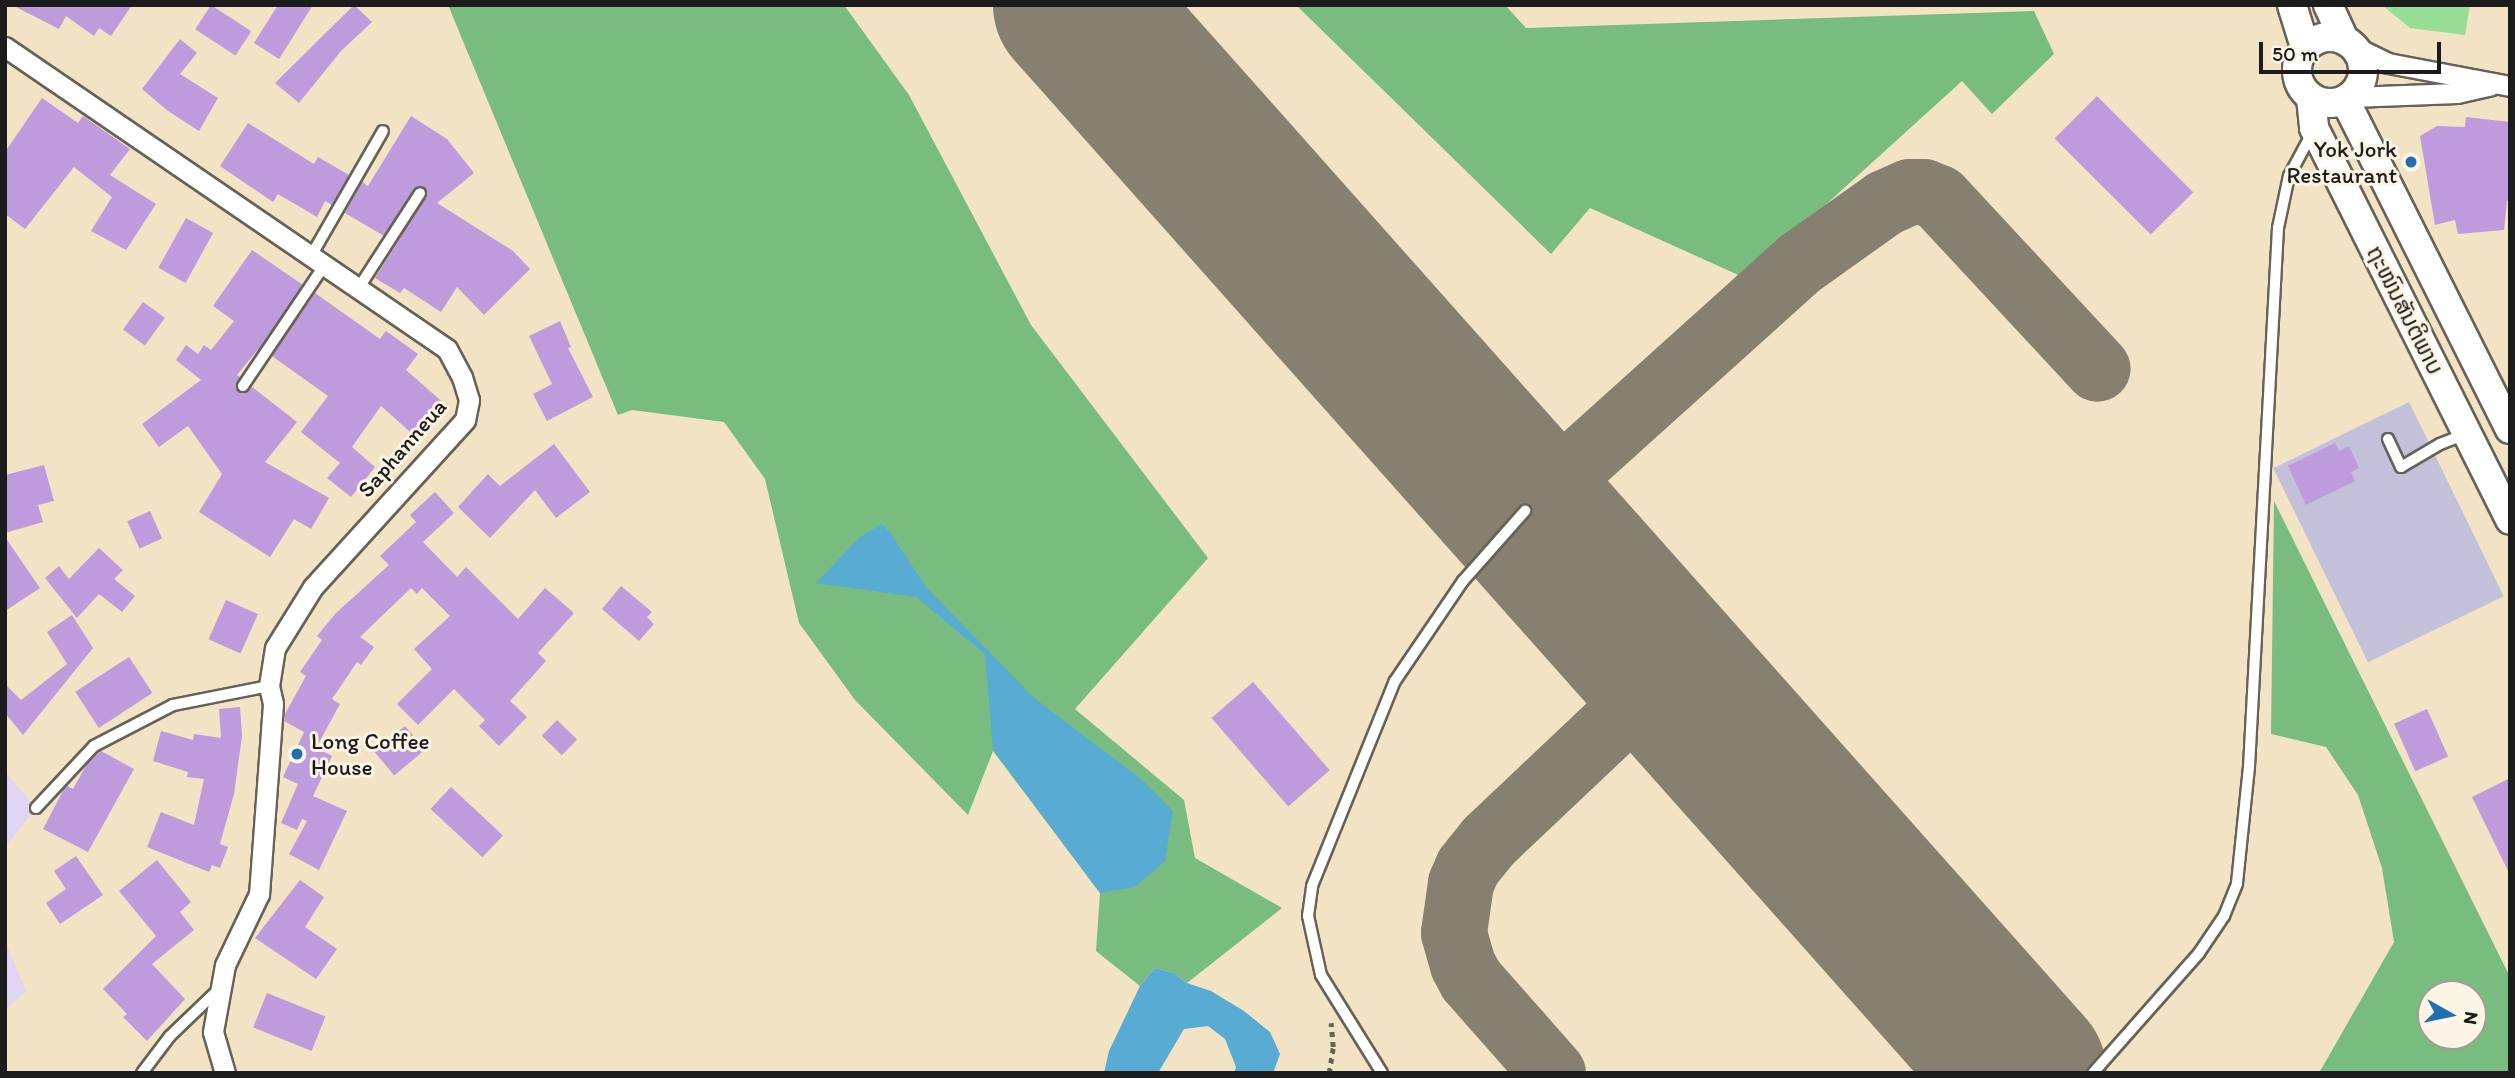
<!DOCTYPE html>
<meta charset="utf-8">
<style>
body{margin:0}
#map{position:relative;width:2515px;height:1078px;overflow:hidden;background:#f2e3c4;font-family:Itim,"Noto Sans Lao",sans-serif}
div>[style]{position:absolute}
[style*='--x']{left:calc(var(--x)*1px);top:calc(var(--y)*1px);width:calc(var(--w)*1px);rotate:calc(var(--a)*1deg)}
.built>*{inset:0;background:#e2d4f3}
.industrial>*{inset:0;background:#c5c0da;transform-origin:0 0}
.green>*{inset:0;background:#97dd96}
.forest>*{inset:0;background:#79bc7f}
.water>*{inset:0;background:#58abd3}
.taxiway>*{height:66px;margin:-33px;padding:0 33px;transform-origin:33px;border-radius:33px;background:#878070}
.runway>*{height:164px;margin:-82px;padding:0 82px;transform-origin:82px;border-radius:82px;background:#878070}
.building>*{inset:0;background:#bd9bdc;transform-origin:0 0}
.path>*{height:4.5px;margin-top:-2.25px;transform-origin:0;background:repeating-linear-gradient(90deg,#676257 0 5px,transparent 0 10px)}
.roads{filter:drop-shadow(2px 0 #676257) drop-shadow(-2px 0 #676257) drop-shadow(0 2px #676257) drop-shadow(0 -2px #676257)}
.lane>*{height:10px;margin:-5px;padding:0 5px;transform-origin:5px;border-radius:5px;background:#fff}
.street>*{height:19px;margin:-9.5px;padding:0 9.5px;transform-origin:9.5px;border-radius:9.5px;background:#fff}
.secondary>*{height:28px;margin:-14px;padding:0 14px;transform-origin:14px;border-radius:14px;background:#fff}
.secondary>.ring{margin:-14px;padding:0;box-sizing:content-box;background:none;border:28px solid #fff;border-radius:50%}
.dots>*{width:19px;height:19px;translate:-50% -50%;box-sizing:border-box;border:4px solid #fcf5e5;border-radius:50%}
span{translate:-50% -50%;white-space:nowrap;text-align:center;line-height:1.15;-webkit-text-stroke:6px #fcf5e5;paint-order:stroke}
.poi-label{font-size:23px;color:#1c1c1c}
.right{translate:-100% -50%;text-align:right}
.left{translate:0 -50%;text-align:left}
.street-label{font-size:23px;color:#1c1c1c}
.frame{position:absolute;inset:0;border:7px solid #1c1c1c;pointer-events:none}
.north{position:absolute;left:2417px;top:980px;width:70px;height:70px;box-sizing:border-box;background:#fcf5e5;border:2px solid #a29e95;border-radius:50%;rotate:99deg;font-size:19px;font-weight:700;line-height:28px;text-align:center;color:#1c1c1c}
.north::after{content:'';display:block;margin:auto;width:24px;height:32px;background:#1f6fb2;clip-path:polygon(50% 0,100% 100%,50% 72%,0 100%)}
.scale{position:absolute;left:2259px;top:42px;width:182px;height:32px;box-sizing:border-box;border:4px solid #1c1c1c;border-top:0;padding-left:9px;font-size:21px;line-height:24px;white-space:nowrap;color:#1c1c1c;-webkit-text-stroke:5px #fcf5e5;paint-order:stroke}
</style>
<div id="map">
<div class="built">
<i style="clip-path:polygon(5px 771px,36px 808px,5px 848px)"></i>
<i style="clip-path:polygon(5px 941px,26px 991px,5px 1010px)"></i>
</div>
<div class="industrial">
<i style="left:2409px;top:402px;width:216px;height:151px;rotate:64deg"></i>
</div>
<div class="green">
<i style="clip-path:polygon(2382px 5px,2470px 5px,2465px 35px,2410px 28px)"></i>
</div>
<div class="forest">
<i style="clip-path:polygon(448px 5px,844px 5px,909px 95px,1031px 325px,1208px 558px,1075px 709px,1184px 800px,1195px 858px,1282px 908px,1187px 983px,1174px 973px,1155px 968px,1140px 986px,1096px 951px,1100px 893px,993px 751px,968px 815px,855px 700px,799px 623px,765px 479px,724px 422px,632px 410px,618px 415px)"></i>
<i style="clip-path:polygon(1296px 5px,1505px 5px,1526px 28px,2034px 11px,2054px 54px,1992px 114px,1962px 81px,1745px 278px,1590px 208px,1551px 254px)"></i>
<i style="clip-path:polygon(evenodd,2274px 501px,2510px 977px,2510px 1073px,2319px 1073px,2394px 942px,2382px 868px,2358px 795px,2326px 747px,2271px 734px,2274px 501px,2431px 994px,2473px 994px,2473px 1036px,2431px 1036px,2431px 994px)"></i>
</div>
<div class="water">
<i style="clip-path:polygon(881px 524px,889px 531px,926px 587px,1034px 698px,1141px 779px,1173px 811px,1165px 861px,1135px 887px,1100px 893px,993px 750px,985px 654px,916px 597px,816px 583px,859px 538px)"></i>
<i style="clip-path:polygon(1155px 968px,1174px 973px,1187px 983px,1211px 991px,1244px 1011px,1270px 1032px,1280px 1054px,1273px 1073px,1234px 1073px,1236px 1067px,1225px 1039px,1208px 1026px,1184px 1029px,1158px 1073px,1104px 1073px,1109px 1051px,1140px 986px)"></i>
</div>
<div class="taxiway">
<i style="--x:1525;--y:511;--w:372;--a:-42"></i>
<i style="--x:1802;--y:262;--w:102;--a:-35.4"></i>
<i style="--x:1885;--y:203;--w:27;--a:-24"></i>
<i style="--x:1910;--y:192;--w:14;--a:0"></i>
<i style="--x:1924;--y:192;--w:16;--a:22"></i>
<i style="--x:1939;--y:198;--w:233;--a:47.1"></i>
<i style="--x:1553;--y:1073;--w:124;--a:-131.4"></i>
<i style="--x:1471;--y:980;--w:17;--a:-118"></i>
<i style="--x:1463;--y:965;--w:33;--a:-106"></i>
<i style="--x:1454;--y:933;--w:50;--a:-82"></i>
<i style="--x:1461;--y:883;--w:17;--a:-66"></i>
<i style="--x:1468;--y:867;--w:33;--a:-51"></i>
<i style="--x:1489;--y:841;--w:246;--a:-43.4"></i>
</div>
<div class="runway">
<i style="--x:1075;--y:5;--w:1429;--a:48.35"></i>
</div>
<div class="building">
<i style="clip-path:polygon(12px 5px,132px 5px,111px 36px,99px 28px,94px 36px,66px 16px,59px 29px)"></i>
<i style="left:211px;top:5px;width:48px;height:29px;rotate:33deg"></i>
<i style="clip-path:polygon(278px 5px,313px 5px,279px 59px,254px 43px)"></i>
<i style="clip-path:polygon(354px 5px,372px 22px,341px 51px,299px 103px,275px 83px)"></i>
<i style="clip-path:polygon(180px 39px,197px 53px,180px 74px,218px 98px,199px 131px,168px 111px,142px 89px)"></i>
<i style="left:2097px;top:96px;width:136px;height:60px;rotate:45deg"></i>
<i style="clip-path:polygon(42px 98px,78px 123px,83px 116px,130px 149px,110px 175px,156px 204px,126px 250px,91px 231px,112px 197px,74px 167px,25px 229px,5px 214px,5px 152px)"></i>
<i style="clip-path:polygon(411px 116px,447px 139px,474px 173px,437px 203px,513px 251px,530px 269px,484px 315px,457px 287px,441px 312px,404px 288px,400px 293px,375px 278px,426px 197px,425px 187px,414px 188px,384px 236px,345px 213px,362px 182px,368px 186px)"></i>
<i style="clip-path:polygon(2466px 117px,2510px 122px,2510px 201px,2507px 201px,2504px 230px,2458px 234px,2455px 220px,2435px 225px,2420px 136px,2437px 126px,2465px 127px)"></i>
<i style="clip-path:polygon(248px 123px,314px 164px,318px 157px,349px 175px,332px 205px,325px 201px,317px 217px,278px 194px,273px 202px,220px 166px)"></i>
<i style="left:186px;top:218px;width:31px;height:57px;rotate:29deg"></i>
<i style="clip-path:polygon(252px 250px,303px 285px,260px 347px,237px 375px,240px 377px,236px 389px,243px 393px,252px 387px,297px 422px,265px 462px,329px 498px,311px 529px,294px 519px,270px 557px,199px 512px,222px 474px,188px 426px,159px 447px,142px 424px,201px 380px,176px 360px,186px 345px,198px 354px,204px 345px,211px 350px,234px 321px,213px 306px)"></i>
<i style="clip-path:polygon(315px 293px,380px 339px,386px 331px,418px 354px,406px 370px,447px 406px,418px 439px,381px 406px,352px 447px,375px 467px,351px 497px,327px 478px,340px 463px,301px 432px,328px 396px,272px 356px)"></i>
<i style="left:143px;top:302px;width:27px;height:34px;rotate:36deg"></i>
<i style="clip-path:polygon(560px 321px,571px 347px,568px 348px,593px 397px,547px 421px,533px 394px,552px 384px,529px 336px)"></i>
<i style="clip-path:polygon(2335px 443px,2339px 451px,2349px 446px,2359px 468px,2351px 472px,2355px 481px,2306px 505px,2288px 466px)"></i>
<i style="clip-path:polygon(554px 444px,590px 492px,556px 518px,535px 490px,490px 538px,458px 507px,488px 474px,500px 486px)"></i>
<i style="clip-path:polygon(44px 465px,54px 501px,38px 505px,43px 522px,5px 533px,5px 475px)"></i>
<i style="clip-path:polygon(435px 492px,454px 513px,423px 542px,457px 577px,466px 567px,518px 619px,545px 588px,574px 613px,538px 653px,546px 661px,510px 701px,527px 717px,499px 746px,479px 726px,485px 720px,454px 689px,418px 725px,397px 704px,432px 669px,414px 649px,450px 616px,422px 588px,417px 594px,411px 588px,360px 637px,374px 647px,361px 665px,357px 662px,332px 699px,340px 704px,316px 748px,332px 756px,313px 796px,347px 811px,319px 870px,289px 854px,307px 821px,302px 819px,297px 830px,281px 823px,298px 784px,283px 777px,304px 732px,284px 721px,285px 714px,306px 676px,300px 672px,322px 640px,317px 636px,336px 613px,389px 565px,380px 556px,416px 522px,410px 515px)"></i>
<i style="left:150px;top:511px;width:30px;height:25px;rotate:66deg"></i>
<i style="clip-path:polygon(5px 537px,40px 588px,5px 611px)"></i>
<i style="clip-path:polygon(99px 548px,123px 570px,114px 579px,135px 596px,122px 612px,99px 594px,77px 618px,45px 578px,59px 566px,69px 579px)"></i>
<i style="clip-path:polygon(621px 586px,652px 612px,647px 617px,654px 624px,639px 641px,602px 609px)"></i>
<i style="left:226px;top:600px;width:35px;height:43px;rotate:24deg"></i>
<i style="clip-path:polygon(72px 615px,93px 648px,23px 735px,5px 713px,5px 684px,21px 700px,67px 664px,47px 632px)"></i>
<i style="left:129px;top:657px;width:43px;height:64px;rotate:57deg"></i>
<i style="left:1253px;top:682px;width:117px;height:55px;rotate:49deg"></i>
<i style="clip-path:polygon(240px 707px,242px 736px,234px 794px,220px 844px,228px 847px,220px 868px,212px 865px,209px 872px,147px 847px,161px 812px,194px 825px,204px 779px,187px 777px,188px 772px,153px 761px,161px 731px,193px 740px,194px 734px,221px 738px,219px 709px)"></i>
<i style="left:2427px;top:709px;width:52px;height:36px;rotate:66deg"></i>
<i style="left:557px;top:720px;width:28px;height:22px;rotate:44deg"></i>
<i style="left:405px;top:726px;width:31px;height:40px;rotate:50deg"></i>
<i style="clip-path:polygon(101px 751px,134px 769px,88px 852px,43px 829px,64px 789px,67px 786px,73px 789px,87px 764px)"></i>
<i style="clip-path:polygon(2510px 778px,2510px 875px,2472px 797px)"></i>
<i style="left:451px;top:787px;width:71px;height:30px;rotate:43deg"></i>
<i style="clip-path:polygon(76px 856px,103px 895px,60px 924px,46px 903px,66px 889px,54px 871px)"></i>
<i style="clip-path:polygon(157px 860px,191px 902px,180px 912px,194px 930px,152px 964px,185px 999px,147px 1041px,123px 1017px,127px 1014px,103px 989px,156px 936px,119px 891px)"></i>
<i style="clip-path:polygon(300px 880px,324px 897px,305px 927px,337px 949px,316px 979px,255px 938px)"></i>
<i style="left:267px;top:993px;width:63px;height:37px;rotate:22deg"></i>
</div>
<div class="path">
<i style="--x:1329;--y:1073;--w:26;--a:-81"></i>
<i style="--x:1333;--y:1047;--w:24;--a:-95"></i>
</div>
<div class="roads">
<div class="lane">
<i style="--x:311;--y:256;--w:144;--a:-60.1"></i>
<i style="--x:358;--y:289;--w:114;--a:-57.1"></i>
<i style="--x:243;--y:386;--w:145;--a:-56"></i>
<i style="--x:2388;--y:439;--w:31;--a:65"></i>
<i style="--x:2401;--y:467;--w:45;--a:-30.5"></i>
<i style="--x:2440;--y:444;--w:25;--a:-21"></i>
<i style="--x:36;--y:808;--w:85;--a:-46.9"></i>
<i style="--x:94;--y:746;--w:89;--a:-27.4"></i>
<i style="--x:173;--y:705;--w:98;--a:-11.2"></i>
<i style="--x:142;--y:1073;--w:46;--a:-52.9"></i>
<i style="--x:170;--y:1036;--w:65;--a:-43.8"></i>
<i style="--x:1382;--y:1073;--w:115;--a:-121.9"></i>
<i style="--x:1321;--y:975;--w:60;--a:-102.4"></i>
<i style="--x:1308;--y:916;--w:30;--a:-82"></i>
<i style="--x:1312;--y:886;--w:221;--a:-68"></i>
<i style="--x:1395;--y:681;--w:121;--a:-55.8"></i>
<i style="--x:1463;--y:581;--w:94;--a:-48.5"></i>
<i style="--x:2093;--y:1073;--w:160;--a:-48.5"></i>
<i style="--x:2199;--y:953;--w:45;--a:-56"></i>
<i style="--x:2224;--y:916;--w:35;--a:-68"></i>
<i style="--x:2237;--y:883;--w:117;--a:-84.1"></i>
<i style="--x:2249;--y:767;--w:540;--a:-86.92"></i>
<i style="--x:2278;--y:228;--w:53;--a:-78.1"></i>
<i style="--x:2289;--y:176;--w:47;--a:-61.8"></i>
</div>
<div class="street">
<i style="--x:2353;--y:46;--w:39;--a:26"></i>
<i style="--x:2388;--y:63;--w:124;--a:10.7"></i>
<i style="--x:5;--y:47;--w:535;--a:34.34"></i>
<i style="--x:447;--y:349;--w:32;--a:62"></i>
<i style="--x:462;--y:377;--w:24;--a:73"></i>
<i style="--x:469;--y:400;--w:20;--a:101"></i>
<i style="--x:465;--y:420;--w:226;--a:132.3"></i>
<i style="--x:313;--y:587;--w:72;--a:121.9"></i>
<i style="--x:275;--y:648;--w:38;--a:99"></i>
<i style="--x:269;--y:686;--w:18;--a:77"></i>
<i style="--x:273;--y:704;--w:191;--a:94.2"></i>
<i style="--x:259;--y:894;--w:79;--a:115.6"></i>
<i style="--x:225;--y:965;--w:68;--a:100.2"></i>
<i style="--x:213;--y:1032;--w:43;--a:73.7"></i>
<i style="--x:2352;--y:97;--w:105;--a:-2.2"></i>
<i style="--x:2457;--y:93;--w:35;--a:-13"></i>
</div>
<div class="secondary">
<i style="--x:2292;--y:5;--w:44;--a:72.8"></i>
<i style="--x:2328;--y:5;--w:38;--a:65"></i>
<i class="ring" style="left:2297px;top:37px;width:38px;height:38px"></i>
<i style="--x:2311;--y:98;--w:30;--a:84"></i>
<i style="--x:2314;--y:128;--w:438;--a:63.4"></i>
<i style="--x:2345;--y:100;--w:368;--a:63.4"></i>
</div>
</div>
<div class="dots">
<i style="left:2411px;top:162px;background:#1f6fb2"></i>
<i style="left:297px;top:754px;background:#1f6fb2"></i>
</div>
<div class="poi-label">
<span class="right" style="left:2397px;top:162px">Yok Jork<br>Restaurant</span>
<span class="left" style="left:311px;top:754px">Long Coffee<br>House</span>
</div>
<div class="street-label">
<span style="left:2405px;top:310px;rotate:63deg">ຖະໜົນສັນຕິພາບ</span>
<span style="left:402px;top:448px;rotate:-49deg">Saphanneua</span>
</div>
<div class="frame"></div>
<div class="north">N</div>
<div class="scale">50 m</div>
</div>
